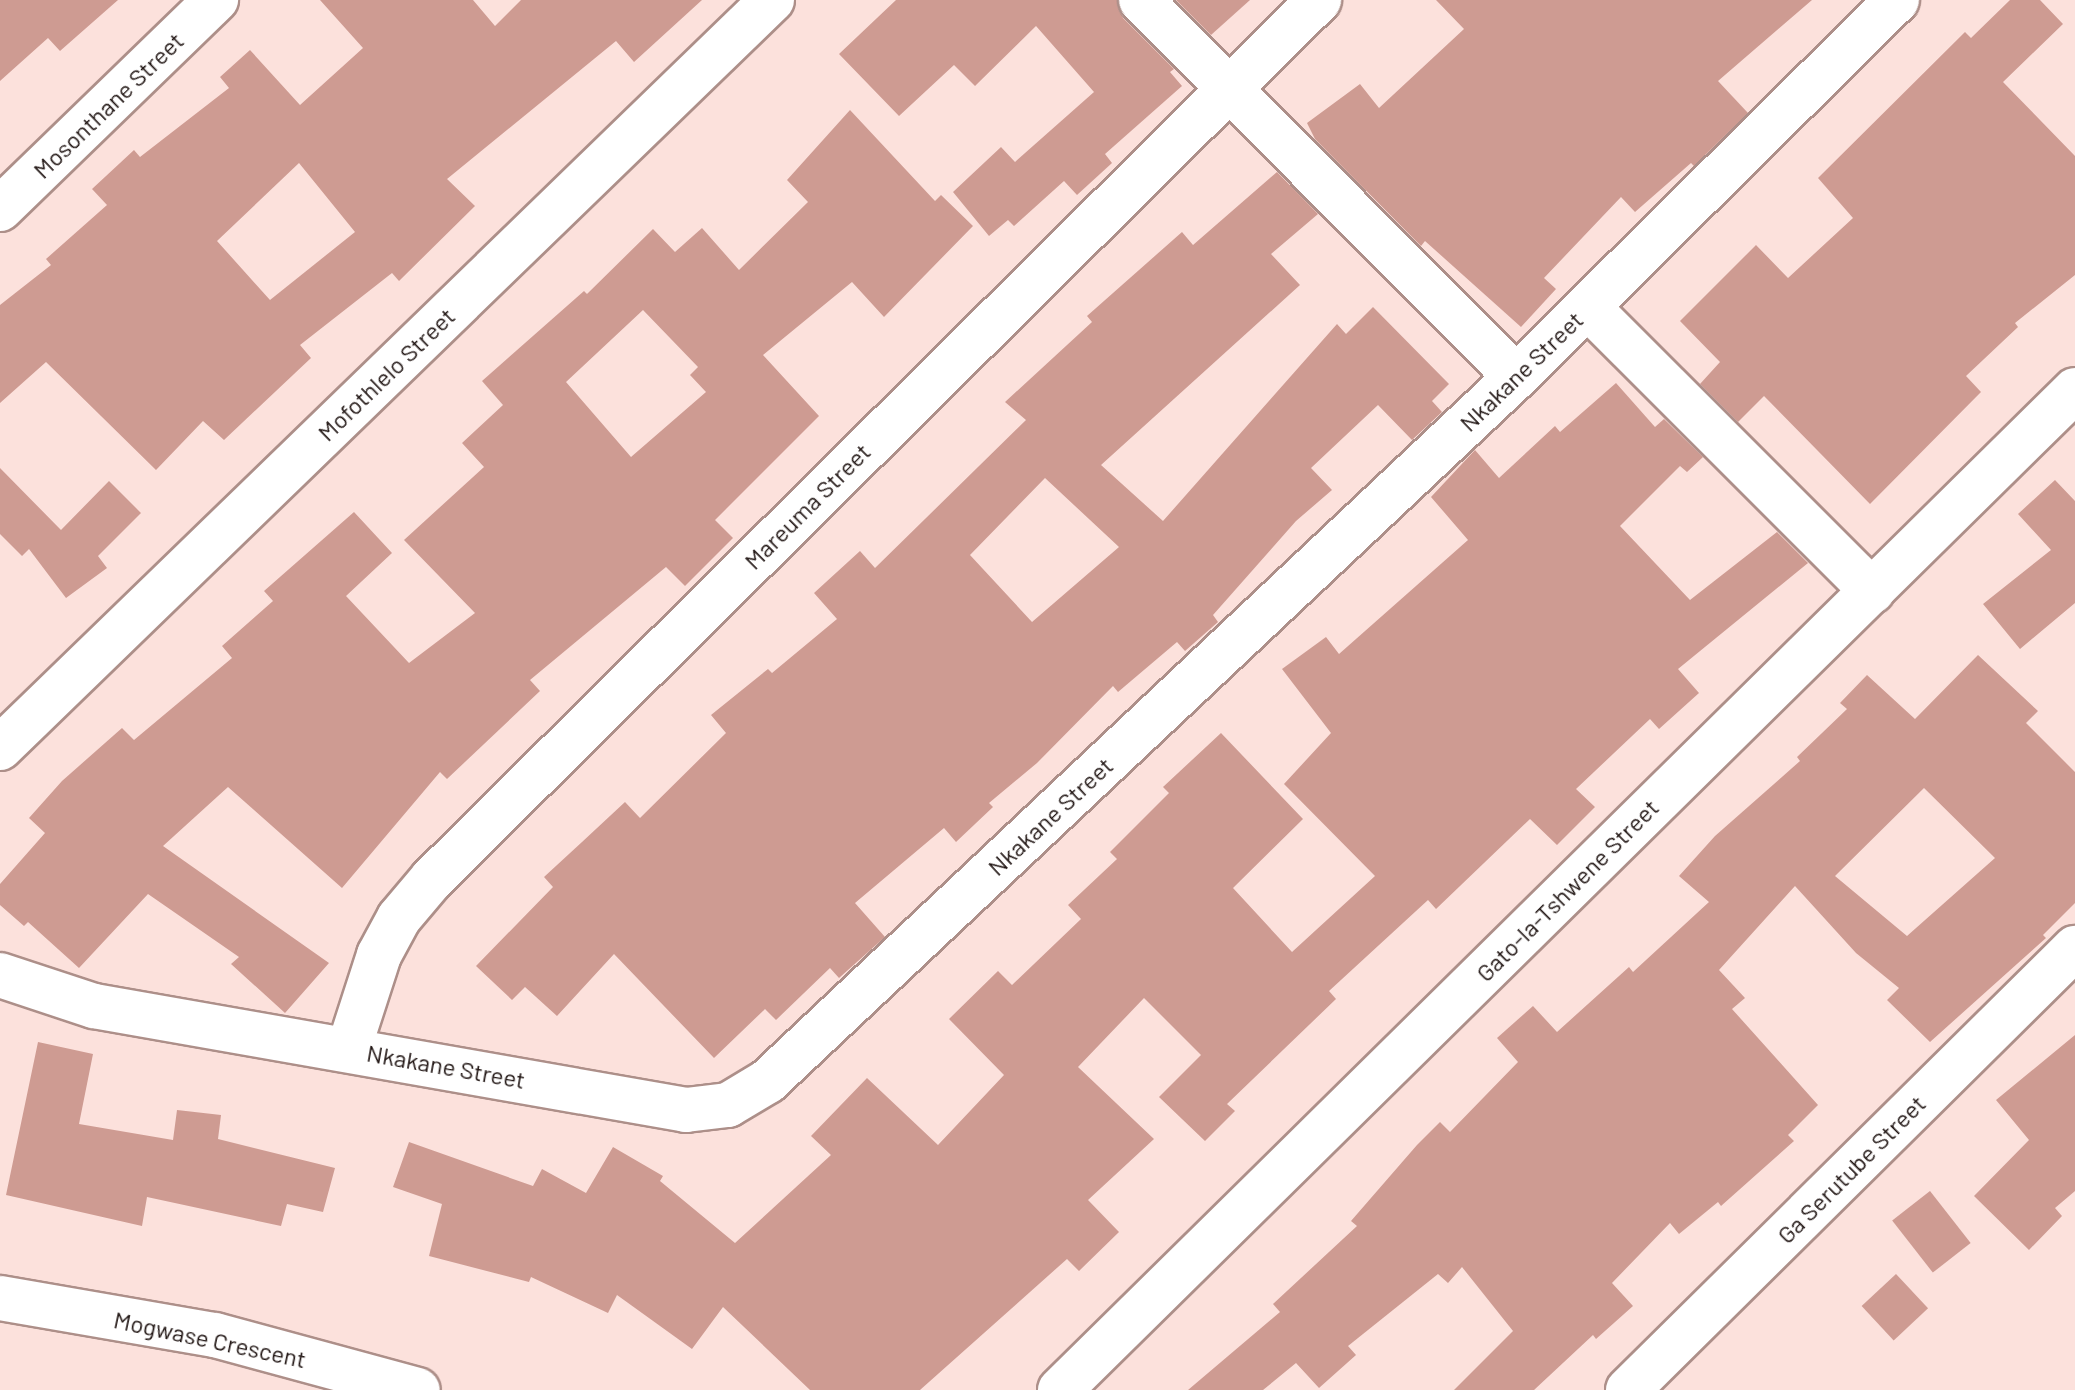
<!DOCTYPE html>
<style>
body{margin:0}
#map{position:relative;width:2075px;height:1390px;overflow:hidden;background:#fce1dc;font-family:Barlow,sans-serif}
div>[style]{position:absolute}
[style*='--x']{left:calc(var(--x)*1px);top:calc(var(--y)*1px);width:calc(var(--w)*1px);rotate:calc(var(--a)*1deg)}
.building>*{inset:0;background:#ce9b92;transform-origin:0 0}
.roads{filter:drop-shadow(2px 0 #ad8f89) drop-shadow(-2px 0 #ad8f89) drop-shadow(0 2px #ad8f89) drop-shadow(0 -2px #ad8f89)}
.minor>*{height:44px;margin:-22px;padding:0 22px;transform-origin:22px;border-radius:22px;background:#fff}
span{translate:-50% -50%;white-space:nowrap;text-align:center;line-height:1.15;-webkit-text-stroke:6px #fff;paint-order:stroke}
.street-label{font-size:24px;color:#211614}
</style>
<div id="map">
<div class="building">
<i style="clip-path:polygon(0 0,118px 0,60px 51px,48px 38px,0 81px)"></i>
<i style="clip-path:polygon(evenodd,320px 0,473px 0,495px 26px,521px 0,702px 0,634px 62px,616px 41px,447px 179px,475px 206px,399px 281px,392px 273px,300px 345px,311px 358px,224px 440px,203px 421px,156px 470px,46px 362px,0 403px,0 305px,51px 265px,46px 259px,107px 205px,92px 189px,134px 150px,140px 157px,229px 88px,220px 77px,250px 50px,300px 105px,363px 48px,320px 0,299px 163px,355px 232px,270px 300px,217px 241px,299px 163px)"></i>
<i style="clip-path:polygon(896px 0,1117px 0,1123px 18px,1174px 69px,1170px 72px,1182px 86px,1105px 154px,1112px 163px,1077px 195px,1064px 181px,1014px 226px,1008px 220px,989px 236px,953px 192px,1001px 147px,1015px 162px,1094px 92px,1036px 26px,975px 86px,954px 65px,899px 116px,839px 54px)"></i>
<i style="clip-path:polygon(1176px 0,1250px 0,1211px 35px)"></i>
<i style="clip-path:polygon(1436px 0,1812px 0,1718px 81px,1748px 113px,1694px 166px,1691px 163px,1635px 212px,1621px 197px,1544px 278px,1556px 289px,1521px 327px,1425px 241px,1421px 246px,1315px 139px,1307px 123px,1360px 84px,1379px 108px,1464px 29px)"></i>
<i style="clip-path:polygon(2010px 0,2040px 0,2063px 24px,2003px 82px,2075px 156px,2075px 275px,2015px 323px,2018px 327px,1966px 376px,1981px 392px,1870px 504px,1764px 396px,1738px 422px,1700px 384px,1720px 362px,1680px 321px,1756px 245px,1788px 278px,1853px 218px,1818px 178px,1965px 32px,1971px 38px)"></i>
<i style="clip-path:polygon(evenodd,850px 110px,935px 201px,941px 195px,973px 226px,884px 317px,852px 282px,763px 355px,819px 416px,715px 520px,733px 538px,685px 586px,666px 567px,530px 680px,540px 691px,447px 779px,440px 772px,342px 888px,228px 787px,163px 846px,329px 963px,285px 1013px,231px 964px,239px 957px,148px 894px,79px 968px,28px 922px,24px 926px,0 905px,0 884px,45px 833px,29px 818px,62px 781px,122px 728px,134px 740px,232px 658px,222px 646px,273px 601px,264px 591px,354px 512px,392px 553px,346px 596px,409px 663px,475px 613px,404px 540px,484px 467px,462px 443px,503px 405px,482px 381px,584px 291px,587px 294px,653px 229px,675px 252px,702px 228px,739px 270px,808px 202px,787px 180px,850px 110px,643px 310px,698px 367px,690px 375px,706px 392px,631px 457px,566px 382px,643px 310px)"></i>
<i style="clip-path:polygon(evenodd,1277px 172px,1318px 214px,1271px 254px,1300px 285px,1101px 465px,1163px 521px,1337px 324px,1346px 334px,1373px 307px,1449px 384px,1432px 401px,1442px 412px,1412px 440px,1378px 405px,1311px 468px,1332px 490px,1296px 521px,1213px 615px,1218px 622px,1185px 651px,1177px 642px,1118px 692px,1113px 686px,1037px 763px,989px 803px,993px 807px,956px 842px,944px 828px,855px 903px,885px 937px,839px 978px,830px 968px,776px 1020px,765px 1009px,714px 1058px,614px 954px,557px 1016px,525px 987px,512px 1000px,476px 966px,553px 887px,544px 877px,582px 842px,625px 802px,640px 818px,726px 733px,711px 715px,768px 669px,772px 673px,837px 619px,814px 593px,860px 551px,875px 568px,1026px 420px,1005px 402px,1092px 322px,1087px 316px,1182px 232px,1193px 245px,1277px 172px,1045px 478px,1119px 547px,1032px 622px,970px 555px,1045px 478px)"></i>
<i style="clip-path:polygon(1616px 383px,1655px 427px,1664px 419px,1703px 457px,1687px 472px,1680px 466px,1620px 526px,1690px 600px,1777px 532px,1808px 563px,1678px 669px,1699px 693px,1659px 729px,1650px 719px,1576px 789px,1595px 807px,1557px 845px,1530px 819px,1436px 909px,1428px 900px,1329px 991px,1336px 999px,1227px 1104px,1235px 1111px,1205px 1141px,1159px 1097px,1201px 1055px,1144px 998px,1078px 1067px,1154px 1139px,1088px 1200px,1119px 1232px,1079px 1271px,1067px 1259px,920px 1390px,810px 1390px,723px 1307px,692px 1349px,617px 1295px,608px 1313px,531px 1277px,529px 1282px,429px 1256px,442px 1204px,393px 1187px,409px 1142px,533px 1186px,542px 1169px,586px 1193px,613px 1147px,663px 1176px,660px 1181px,735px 1243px,831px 1155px,811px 1136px,867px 1078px,938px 1145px,1004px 1075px,949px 1019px,998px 971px,1012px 985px,1081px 919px,1068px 905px,1117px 859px,1110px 852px,1169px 793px,1163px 787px,1221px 733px,1303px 819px,1233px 888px,1292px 952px,1375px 876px,1284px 784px,1331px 733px,1282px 669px,1326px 637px,1339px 654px,1468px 540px,1431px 497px,1475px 450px,1499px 478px,1555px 426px,1560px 432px)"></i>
<i style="clip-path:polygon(0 468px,61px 530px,109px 481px,141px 513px,98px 556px,107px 568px,66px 598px,29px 549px,22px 556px,0 534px)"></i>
<i style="clip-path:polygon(2055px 480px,2075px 501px,2075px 603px,2020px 649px,1983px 604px,2051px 550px,2018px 514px)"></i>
<i style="clip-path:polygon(evenodd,1978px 655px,2038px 711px,2026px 723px,2075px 772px,2075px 903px,2043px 935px,2046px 938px,1930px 1042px,1887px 1000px,1899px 988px,1856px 953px,1795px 886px,1719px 970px,1745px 998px,1732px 1009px,1818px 1105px,1788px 1135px,1794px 1141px,1721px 1206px,1718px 1202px,1679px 1234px,1670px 1223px,1612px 1283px,1633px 1306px,1596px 1339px,1593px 1335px,1534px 1390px,1454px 1390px,1513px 1331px,1462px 1267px,1448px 1283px,1438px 1274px,1348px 1346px,1356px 1355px,1319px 1388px,1296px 1363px,1263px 1390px,1188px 1390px,1280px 1312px,1273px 1304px,1357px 1226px,1351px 1221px,1417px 1145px,1440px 1122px,1450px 1132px,1518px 1062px,1497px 1038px,1533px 1006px,1557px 1032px,1629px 967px,1633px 972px,1709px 902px,1679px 876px,1715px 836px,1800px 761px,1797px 757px,1847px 709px,1840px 703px,1867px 675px,1915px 719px,1978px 655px,1924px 788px,1995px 858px,1907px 936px,1835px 876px,1924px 788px)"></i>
<i style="clip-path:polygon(2075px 1035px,2075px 1191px,2055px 1208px,2062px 1216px,2029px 1250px,1974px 1196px,2029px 1140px,1996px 1100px)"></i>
<i style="clip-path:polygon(38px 1042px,93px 1054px,79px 1124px,173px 1140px,177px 1110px,221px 1115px,218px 1139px,335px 1168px,323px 1212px,287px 1204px,281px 1226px,147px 1197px,142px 1226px,6px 1195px)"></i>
<i style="left:1930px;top:1191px;width:66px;height:48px;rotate:52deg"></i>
<i style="left:1896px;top:1274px;width:47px;height:47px;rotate:47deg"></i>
</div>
<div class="roads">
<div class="minor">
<i style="--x:1141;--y:0;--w:532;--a:45.15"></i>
<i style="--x:0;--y:209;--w:301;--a:-44.1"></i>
<i style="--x:1588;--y:307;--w:402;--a:45"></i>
<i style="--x:0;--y:748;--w:1075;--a:-44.1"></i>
<i style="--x:0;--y:975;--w:99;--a:18.3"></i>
<i style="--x:94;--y:1006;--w:601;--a:9.96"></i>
<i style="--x:686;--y:1110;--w:42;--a:-6.8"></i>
<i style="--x:728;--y:1105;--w:47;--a:-31"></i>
<i style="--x:768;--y:1081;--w:1027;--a:-43.26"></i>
<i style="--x:1516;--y:377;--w:536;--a:-44.7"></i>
<i style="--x:349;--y:1048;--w:98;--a:-72.1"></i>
<i style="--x:379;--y:955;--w:42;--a:-61.6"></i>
<i style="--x:399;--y:918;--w:51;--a:-49.8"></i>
<i style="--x:432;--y:879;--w:1249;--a:-44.74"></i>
<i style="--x:0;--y:1298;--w:218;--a:9.8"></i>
<i style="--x:215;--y:1335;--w:210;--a:15.2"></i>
<i style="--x:1060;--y:1390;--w:1425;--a:-44.57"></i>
<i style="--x:1628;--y:1390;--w:629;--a:-44.68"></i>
</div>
</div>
<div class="street-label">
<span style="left:108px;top:105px;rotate:-44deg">Mosonthane Street</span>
<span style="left:1521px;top:371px;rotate:-44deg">Nkakane Street</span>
<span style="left:386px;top:374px;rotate:-44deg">Mofothlelo Street</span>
<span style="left:807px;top:506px;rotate:-45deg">Mareuma Street</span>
<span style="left:1050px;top:816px;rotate:-43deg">Nkakane Street</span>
<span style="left:1567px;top:890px;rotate:-45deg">Gato-la-Tshwene Street</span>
<span style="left:446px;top:1066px;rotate:10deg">Nkakane Street</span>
<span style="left:1851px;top:1169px;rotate:-45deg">Ga Serutube Street</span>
<span style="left:210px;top:1339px;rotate:12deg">Mogwase Crescent</span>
</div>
</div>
